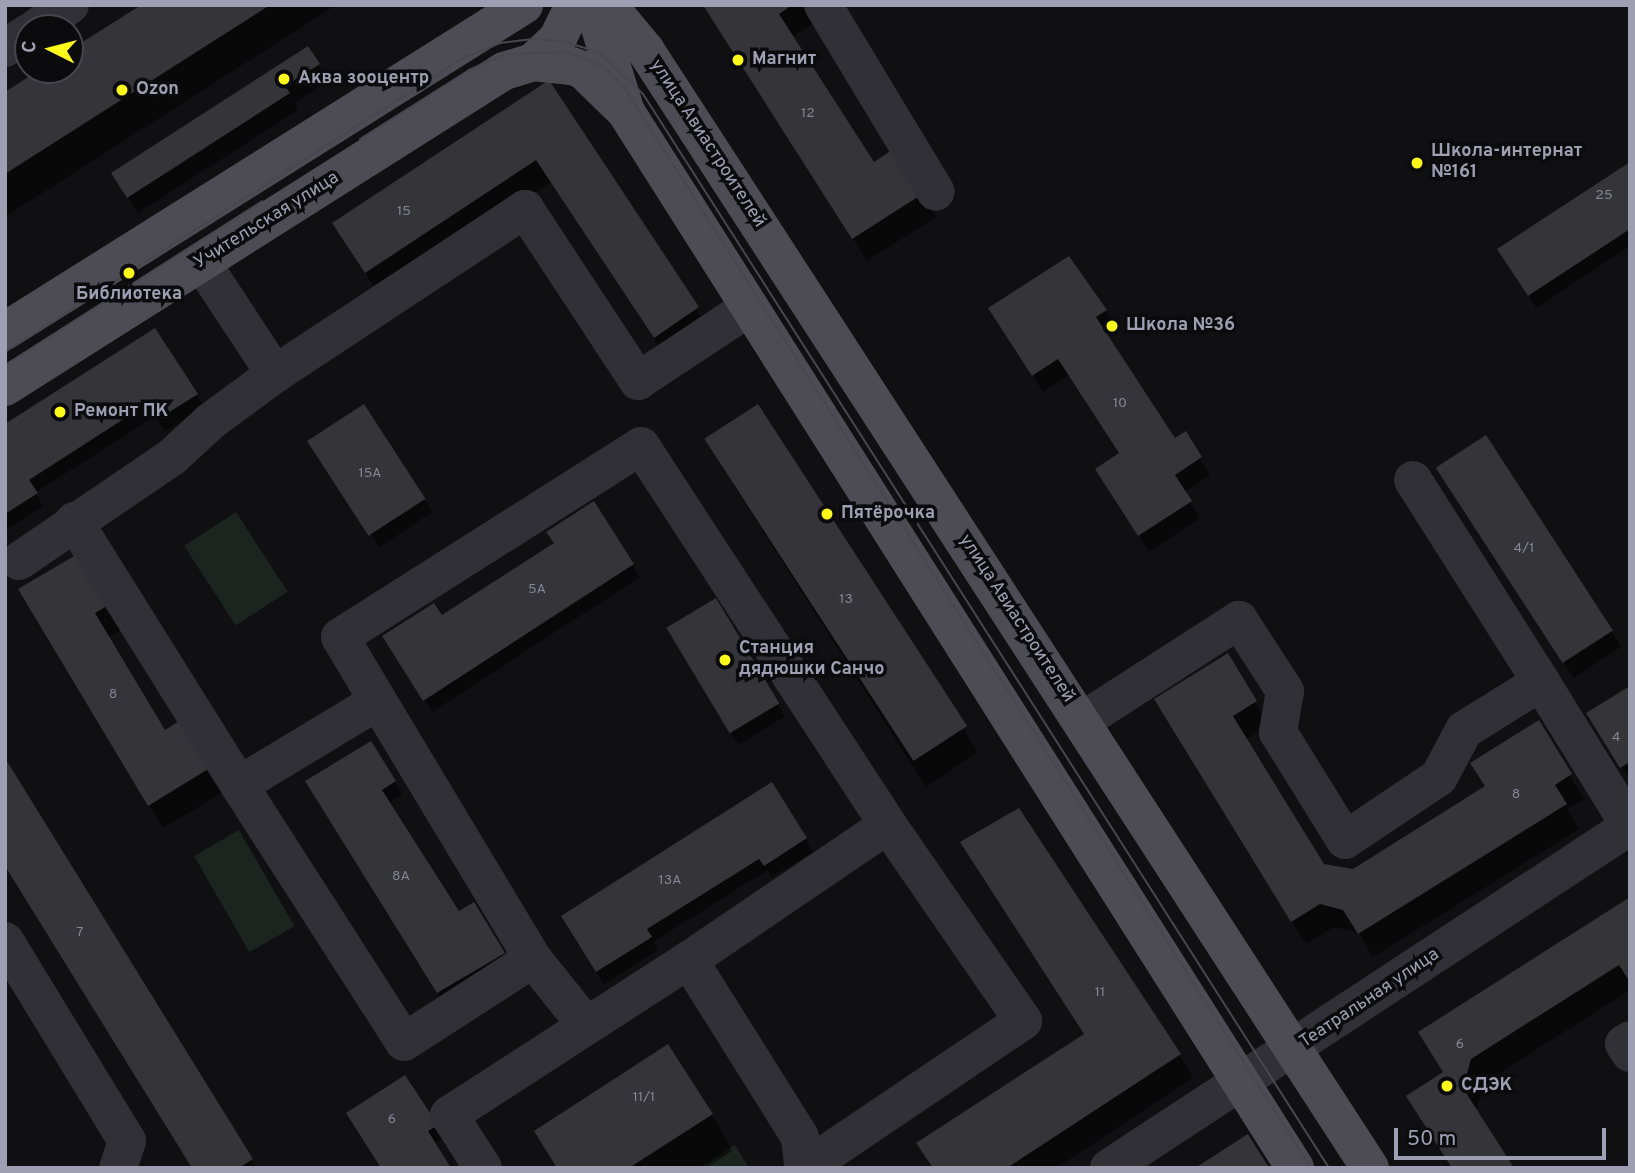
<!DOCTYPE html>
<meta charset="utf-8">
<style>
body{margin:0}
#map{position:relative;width:1635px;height:1173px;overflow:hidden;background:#100f11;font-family:Overpass,sans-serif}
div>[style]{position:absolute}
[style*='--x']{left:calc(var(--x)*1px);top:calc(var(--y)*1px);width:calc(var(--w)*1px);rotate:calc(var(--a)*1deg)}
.green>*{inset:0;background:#1b241e;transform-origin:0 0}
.shadow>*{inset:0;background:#0007;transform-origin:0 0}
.building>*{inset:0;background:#343439;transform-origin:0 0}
.minor>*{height:38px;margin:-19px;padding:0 19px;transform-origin:19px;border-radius:19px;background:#313036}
.major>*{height:38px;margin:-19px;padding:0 19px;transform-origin:19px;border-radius:19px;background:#4d4c55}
.tram>*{height:2px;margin:-1px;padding:0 1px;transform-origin:1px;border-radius:1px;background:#47474f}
.dots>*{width:19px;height:19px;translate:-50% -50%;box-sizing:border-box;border:4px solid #0b0a0c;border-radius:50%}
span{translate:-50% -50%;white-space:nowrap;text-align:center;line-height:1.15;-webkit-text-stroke:7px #0b0a0c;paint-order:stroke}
.number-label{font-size:14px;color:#848494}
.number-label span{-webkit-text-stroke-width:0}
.poi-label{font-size:18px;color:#9f9fb3;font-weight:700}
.left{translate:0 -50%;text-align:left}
.street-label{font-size:18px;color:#9f9fb3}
.frame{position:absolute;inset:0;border:7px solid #9f9fb3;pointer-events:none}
.north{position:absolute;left:14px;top:14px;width:70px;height:70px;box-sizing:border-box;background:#0b0a0c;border:2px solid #46464f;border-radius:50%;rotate:276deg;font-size:19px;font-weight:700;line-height:28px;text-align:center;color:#9f9fb3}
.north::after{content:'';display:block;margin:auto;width:24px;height:32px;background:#fffa19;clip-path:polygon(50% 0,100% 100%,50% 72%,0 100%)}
.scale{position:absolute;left:1394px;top:1128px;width:212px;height:32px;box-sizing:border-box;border:4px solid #9f9fb3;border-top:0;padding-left:9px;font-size:21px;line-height:24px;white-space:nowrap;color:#9f9fb3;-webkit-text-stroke:5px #0b0a0c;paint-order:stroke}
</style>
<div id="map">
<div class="green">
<i style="left:236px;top:512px;width:95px;height:62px;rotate:57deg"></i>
<i style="left:239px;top:830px;width:111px;height:52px;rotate:60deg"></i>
<i style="clip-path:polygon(735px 1145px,749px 1168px,699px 1168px)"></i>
</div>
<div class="shadow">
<i style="clip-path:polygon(144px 5px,336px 5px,5px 217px,5px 94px,42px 70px,70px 70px,70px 52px)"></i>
<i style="clip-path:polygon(705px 5px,842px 5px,792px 37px,873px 164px,922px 193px,936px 217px,867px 261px)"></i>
<i style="clip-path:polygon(318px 65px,328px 81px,294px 103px,298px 110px,138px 213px,123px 190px)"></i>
<i style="clip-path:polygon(549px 82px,711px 332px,668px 360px,551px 182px,380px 296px,334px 224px)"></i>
<i style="clip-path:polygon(1630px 164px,1630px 246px,1536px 308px,1507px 262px)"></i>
<i style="clip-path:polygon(1087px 281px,1116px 327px,1105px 334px,1174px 440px,1185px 434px,1210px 475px,1184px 492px,1200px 518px,1149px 552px,1107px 486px,1120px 453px,1069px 375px,1043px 392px,1000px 325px)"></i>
<i style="clip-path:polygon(154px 330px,204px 407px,165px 432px,155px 416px,35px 493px,43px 506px,5px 531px,5px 426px)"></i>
<i style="clip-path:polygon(363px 407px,432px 512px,380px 547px,317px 455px)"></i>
<i style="clip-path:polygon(719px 462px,964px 729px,977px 752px,926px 787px)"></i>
<i style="clip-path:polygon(1448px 485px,1611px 631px,1621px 647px,1574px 678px)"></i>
<i style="clip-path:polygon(593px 503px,640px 577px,432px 712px,391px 649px,555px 544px)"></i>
<i style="clip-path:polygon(80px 554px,124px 628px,108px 637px,164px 732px,181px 723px,222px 793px,163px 828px,21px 590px)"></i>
<i style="left:715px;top:600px;width:136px;height:55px;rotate:59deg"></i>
<i style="clip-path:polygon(1227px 656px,1269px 726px,1245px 740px,1323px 866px,1353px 871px,1486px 788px,1538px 723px,1584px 799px,1567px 809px,1579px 829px,1373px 957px,1359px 933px,1334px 927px,1306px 944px,1170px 723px)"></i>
<i style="clip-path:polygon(1630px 688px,1630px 781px,1598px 730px)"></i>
<i style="clip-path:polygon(5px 761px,256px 1168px,192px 1168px)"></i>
<i style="clip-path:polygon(395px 782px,402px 794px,388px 803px,459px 913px,473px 905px,510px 966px,446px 1005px,314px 794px)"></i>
<i style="clip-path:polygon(772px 785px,813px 852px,772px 877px,768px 870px,653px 942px,658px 950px,604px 984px,570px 929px)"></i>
<i style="clip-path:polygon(1630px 899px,1630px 990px,1484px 1083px,1476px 1112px,1445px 1073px)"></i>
<i style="clip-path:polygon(1179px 1054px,1193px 1078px,1056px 1168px,933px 1168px,919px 1143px)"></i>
<i style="clip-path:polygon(405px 1077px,443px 1138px,434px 1144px,355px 1126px)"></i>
<i style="clip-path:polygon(712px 1114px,732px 1151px,706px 1168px,557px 1168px)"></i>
</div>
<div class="building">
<i style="clip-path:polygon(141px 5px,270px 5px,5px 174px,5px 92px,39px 70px,70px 70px,70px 50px)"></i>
<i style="clip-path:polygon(703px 5px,792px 5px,779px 14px,874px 162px,895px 148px,924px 193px,852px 239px)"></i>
<i style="clip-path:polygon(308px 46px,320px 64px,285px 86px,290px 93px,127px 198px,111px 173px)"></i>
<i style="clip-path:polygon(549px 80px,699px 307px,654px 338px,536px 160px,365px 273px,332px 223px)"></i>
<i style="clip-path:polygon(1630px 162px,1630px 229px,1528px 296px,1497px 249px)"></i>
<i style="clip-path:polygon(1069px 256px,1107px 310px,1096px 317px,1175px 438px,1186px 431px,1202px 457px,1175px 475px,1192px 501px,1138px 536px,1095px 469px,1119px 453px,1058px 359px,1032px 376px,988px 308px)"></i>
<i style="clip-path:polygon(155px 328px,198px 394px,157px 420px,147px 404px,29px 480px,38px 493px,5px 514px,5px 424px)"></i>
<i style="left:364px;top:404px;width:113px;height:68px;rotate:57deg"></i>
<i style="left:758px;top:404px;width:384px;height:64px;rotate:57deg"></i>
<i style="left:1486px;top:435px;width:233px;height:60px;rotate:57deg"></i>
<i style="clip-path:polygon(594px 501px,634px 564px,423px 701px,382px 636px,434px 603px,442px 615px,554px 543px,546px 532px)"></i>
<i style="clip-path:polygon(81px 552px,112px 603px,95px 613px,165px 730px,181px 720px,210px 768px,148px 806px,18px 589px)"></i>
<i style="left:716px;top:598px;width:123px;height:58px;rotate:59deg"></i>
<i style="clip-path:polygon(1228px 653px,1257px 701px,1233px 716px,1324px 864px,1353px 869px,1485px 786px,1470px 763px,1539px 720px,1572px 774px,1555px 785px,1567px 804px,1358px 934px,1343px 910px,1320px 904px,1291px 922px,1154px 699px)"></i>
<i style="clip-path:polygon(1630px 686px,1630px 762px,1620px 768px,1586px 713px)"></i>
<i style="clip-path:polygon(371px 741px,396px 781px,382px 790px,459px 911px,474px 902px,505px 953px,437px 993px,305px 781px)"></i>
<i style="clip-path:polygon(5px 758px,253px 1159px,239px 1168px,192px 1168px,5px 866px)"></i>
<i style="clip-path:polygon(772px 782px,807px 838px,764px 866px,759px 859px,647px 929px,652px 937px,596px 972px,561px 916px)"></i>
<i style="clip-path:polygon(1019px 808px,1181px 1054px,1007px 1168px,933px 1168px,916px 1143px,1084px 1034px,960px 842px)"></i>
<i style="clip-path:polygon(1630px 897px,1630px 982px,1619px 965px,1471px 1059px,1463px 1088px,1514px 1168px,1452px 1168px,1406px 1096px,1443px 1072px,1418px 1032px)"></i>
<i style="clip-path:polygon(668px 1044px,713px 1114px,629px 1168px,557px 1168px,534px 1131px)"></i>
<i style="clip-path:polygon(405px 1075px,438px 1125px,428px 1131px,451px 1168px,381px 1168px,346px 1113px)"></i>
<i style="clip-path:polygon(1248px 1134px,1269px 1168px,1195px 1168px)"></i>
</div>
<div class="minor">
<i style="--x:823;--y:5;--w:218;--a:58.9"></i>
<i style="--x:36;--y:28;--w:41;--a:-34.1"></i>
<i style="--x:5;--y:48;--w:27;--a:-33"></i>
<i style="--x:202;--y:263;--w:133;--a:56.7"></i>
<i style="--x:275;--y:374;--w:300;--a:-33.4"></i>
<i style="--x:525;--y:209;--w:206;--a:56.7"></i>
<i style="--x:638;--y:381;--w:134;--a:-33.5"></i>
<i style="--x:1413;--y:480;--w:239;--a:57.6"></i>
<i style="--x:74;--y:521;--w:311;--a:58"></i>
<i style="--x:239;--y:785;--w:162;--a:-31.1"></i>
<i style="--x:378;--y:701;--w:74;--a:-120.7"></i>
<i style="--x:340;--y:637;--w:356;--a:-32.4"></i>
<i style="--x:641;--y:446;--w:452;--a:56.9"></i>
<i style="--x:19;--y:561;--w:185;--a:-34.2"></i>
<i style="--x:172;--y:457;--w:53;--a:-42.7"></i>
<i style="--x:211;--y:421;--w:79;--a:-36.3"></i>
<i style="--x:378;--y:701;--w:301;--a:59"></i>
<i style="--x:533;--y:959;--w:83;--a:51.3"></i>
<i style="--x:1082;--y:721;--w:187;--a:-32.8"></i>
<i style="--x:1239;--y:620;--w:85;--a:57.1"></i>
<i style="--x:1285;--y:691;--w:42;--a:99.7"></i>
<i style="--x:1278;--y:732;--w:127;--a:58.2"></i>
<i style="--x:1345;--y:840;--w:113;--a:-33.8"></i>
<i style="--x:1439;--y:777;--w:53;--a:-62"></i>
<i style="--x:1464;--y:730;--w:91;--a:-31.9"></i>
<i style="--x:1541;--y:682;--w:169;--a:58.3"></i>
<i style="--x:239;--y:785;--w:305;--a:57.3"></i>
<i style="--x:404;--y:1042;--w:153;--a:-32.8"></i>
<i style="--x:5;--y:941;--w:234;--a:58.6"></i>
<i style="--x:127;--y:1141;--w:28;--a:108"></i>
<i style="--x:689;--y:960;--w:240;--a:-34.2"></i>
<i style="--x:888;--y:825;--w:238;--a:55.4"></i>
<i style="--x:1023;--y:1021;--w:263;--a:146"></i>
<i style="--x:1630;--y:1040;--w:7;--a:146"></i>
<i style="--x:1624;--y:1044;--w:11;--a:56"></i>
<i style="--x:483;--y:1168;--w:63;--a:-122.7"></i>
<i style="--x:449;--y:1115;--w:286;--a:-32.9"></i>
<i style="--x:689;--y:960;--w:209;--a:57.9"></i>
<i style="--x:800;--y:1137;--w:31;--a:84"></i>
<i style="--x:1109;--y:1168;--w:623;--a:-33.28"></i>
</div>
<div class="major">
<i style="--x:593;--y:5;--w:112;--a:72.9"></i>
<i style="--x:626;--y:112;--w:1250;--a:57.64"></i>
<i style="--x:608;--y:5;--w:60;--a:50.4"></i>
<i style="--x:646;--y:51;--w:1331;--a:57.05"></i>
<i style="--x:533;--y:62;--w:33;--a:-43"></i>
<i style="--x:557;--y:40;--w:39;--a:-64"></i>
<i style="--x:5;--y:331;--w:613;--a:-32.13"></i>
<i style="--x:5;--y:387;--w:591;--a:-32.34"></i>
<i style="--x:504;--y:71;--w:30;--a:-17"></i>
<i style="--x:533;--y:62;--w:39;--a:6"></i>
<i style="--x:572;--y:66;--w:12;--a:20"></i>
<i style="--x:583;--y:70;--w:54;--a:44.3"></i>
</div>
<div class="tram">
<i style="--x:360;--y:139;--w:129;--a:-32.3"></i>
<i style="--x:469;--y:70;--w:39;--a:-24"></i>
<i style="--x:505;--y:54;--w:62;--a:-1.8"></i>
<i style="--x:567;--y:52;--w:40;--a:22"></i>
<i style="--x:604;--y:67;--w:28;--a:45"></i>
<i style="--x:624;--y:87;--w:1281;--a:57.56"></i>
<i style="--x:5;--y:352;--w:544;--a:-32.7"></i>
<i style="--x:463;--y:58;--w:40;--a:-22"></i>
<i style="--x:500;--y:43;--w:33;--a:-7"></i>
<i style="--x:533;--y:39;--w:30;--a:4"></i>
<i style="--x:563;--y:41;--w:39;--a:18"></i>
<i style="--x:600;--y:53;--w:59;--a:43.6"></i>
<i style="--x:643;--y:94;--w:1274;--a:57.43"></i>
<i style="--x:5;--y:365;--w:305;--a:-32.5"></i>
</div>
<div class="dots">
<i style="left:738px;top:60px;background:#fffa19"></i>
<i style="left:284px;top:79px;background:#fffa19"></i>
<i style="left:122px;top:90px;background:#fffa19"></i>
<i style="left:1417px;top:163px;background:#fffa19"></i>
<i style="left:129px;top:273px;background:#fffa19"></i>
<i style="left:1112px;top:326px;background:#fffa19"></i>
<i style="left:60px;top:412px;background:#fffa19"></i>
<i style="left:827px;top:514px;background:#fffa19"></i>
<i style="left:725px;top:660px;background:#fffa19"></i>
<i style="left:1447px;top:1086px;background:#fffa19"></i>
</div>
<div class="number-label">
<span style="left:808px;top:114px">12</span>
<span style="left:1604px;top:196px">25</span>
<span style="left:404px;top:212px">15</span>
<span style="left:1120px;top:404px">10</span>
<span style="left:370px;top:474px">15А</span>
<span style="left:1524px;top:549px">4/1</span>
<span style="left:537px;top:590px">5А</span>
<span style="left:846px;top:600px">13</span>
<span style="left:113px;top:695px">8</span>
<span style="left:1616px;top:738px">4</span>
<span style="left:1516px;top:795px">8</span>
<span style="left:401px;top:877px">8А</span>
<span style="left:670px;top:881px">13А</span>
<span style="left:80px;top:933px">7</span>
<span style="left:1100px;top:993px">11</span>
<span style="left:1460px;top:1045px">6</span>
<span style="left:644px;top:1098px">11/1</span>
<span style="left:392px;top:1120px">6</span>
</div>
<div class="poi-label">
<span class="left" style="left:752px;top:60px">Магнит</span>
<span class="left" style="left:298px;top:79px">Аква зооцентр</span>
<span class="left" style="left:136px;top:90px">Ozon</span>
<span class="left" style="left:1431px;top:163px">Школа-интернат<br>№161</span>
<span style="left:129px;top:295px">Библиотека</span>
<span class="left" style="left:1126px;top:326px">Школа №36</span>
<span class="left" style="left:74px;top:412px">Ремонт ПК</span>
<span class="left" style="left:841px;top:514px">Пятёрочка</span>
<span class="left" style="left:739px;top:660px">Станция<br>дядюшки Санчо</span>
<span class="left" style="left:1461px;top:1086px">СДЭК</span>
</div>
<div class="street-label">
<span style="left:707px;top:144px;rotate:57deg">улица Авиастроителей</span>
<span style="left:267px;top:221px;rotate:-32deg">Учительская улица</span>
<span style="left:1016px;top:619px;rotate:57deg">улица Авиастроителей</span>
<span style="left:1370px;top:999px;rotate:-34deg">Театральная улица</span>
</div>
<div class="frame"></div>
<div class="north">С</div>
<div class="scale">50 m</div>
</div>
